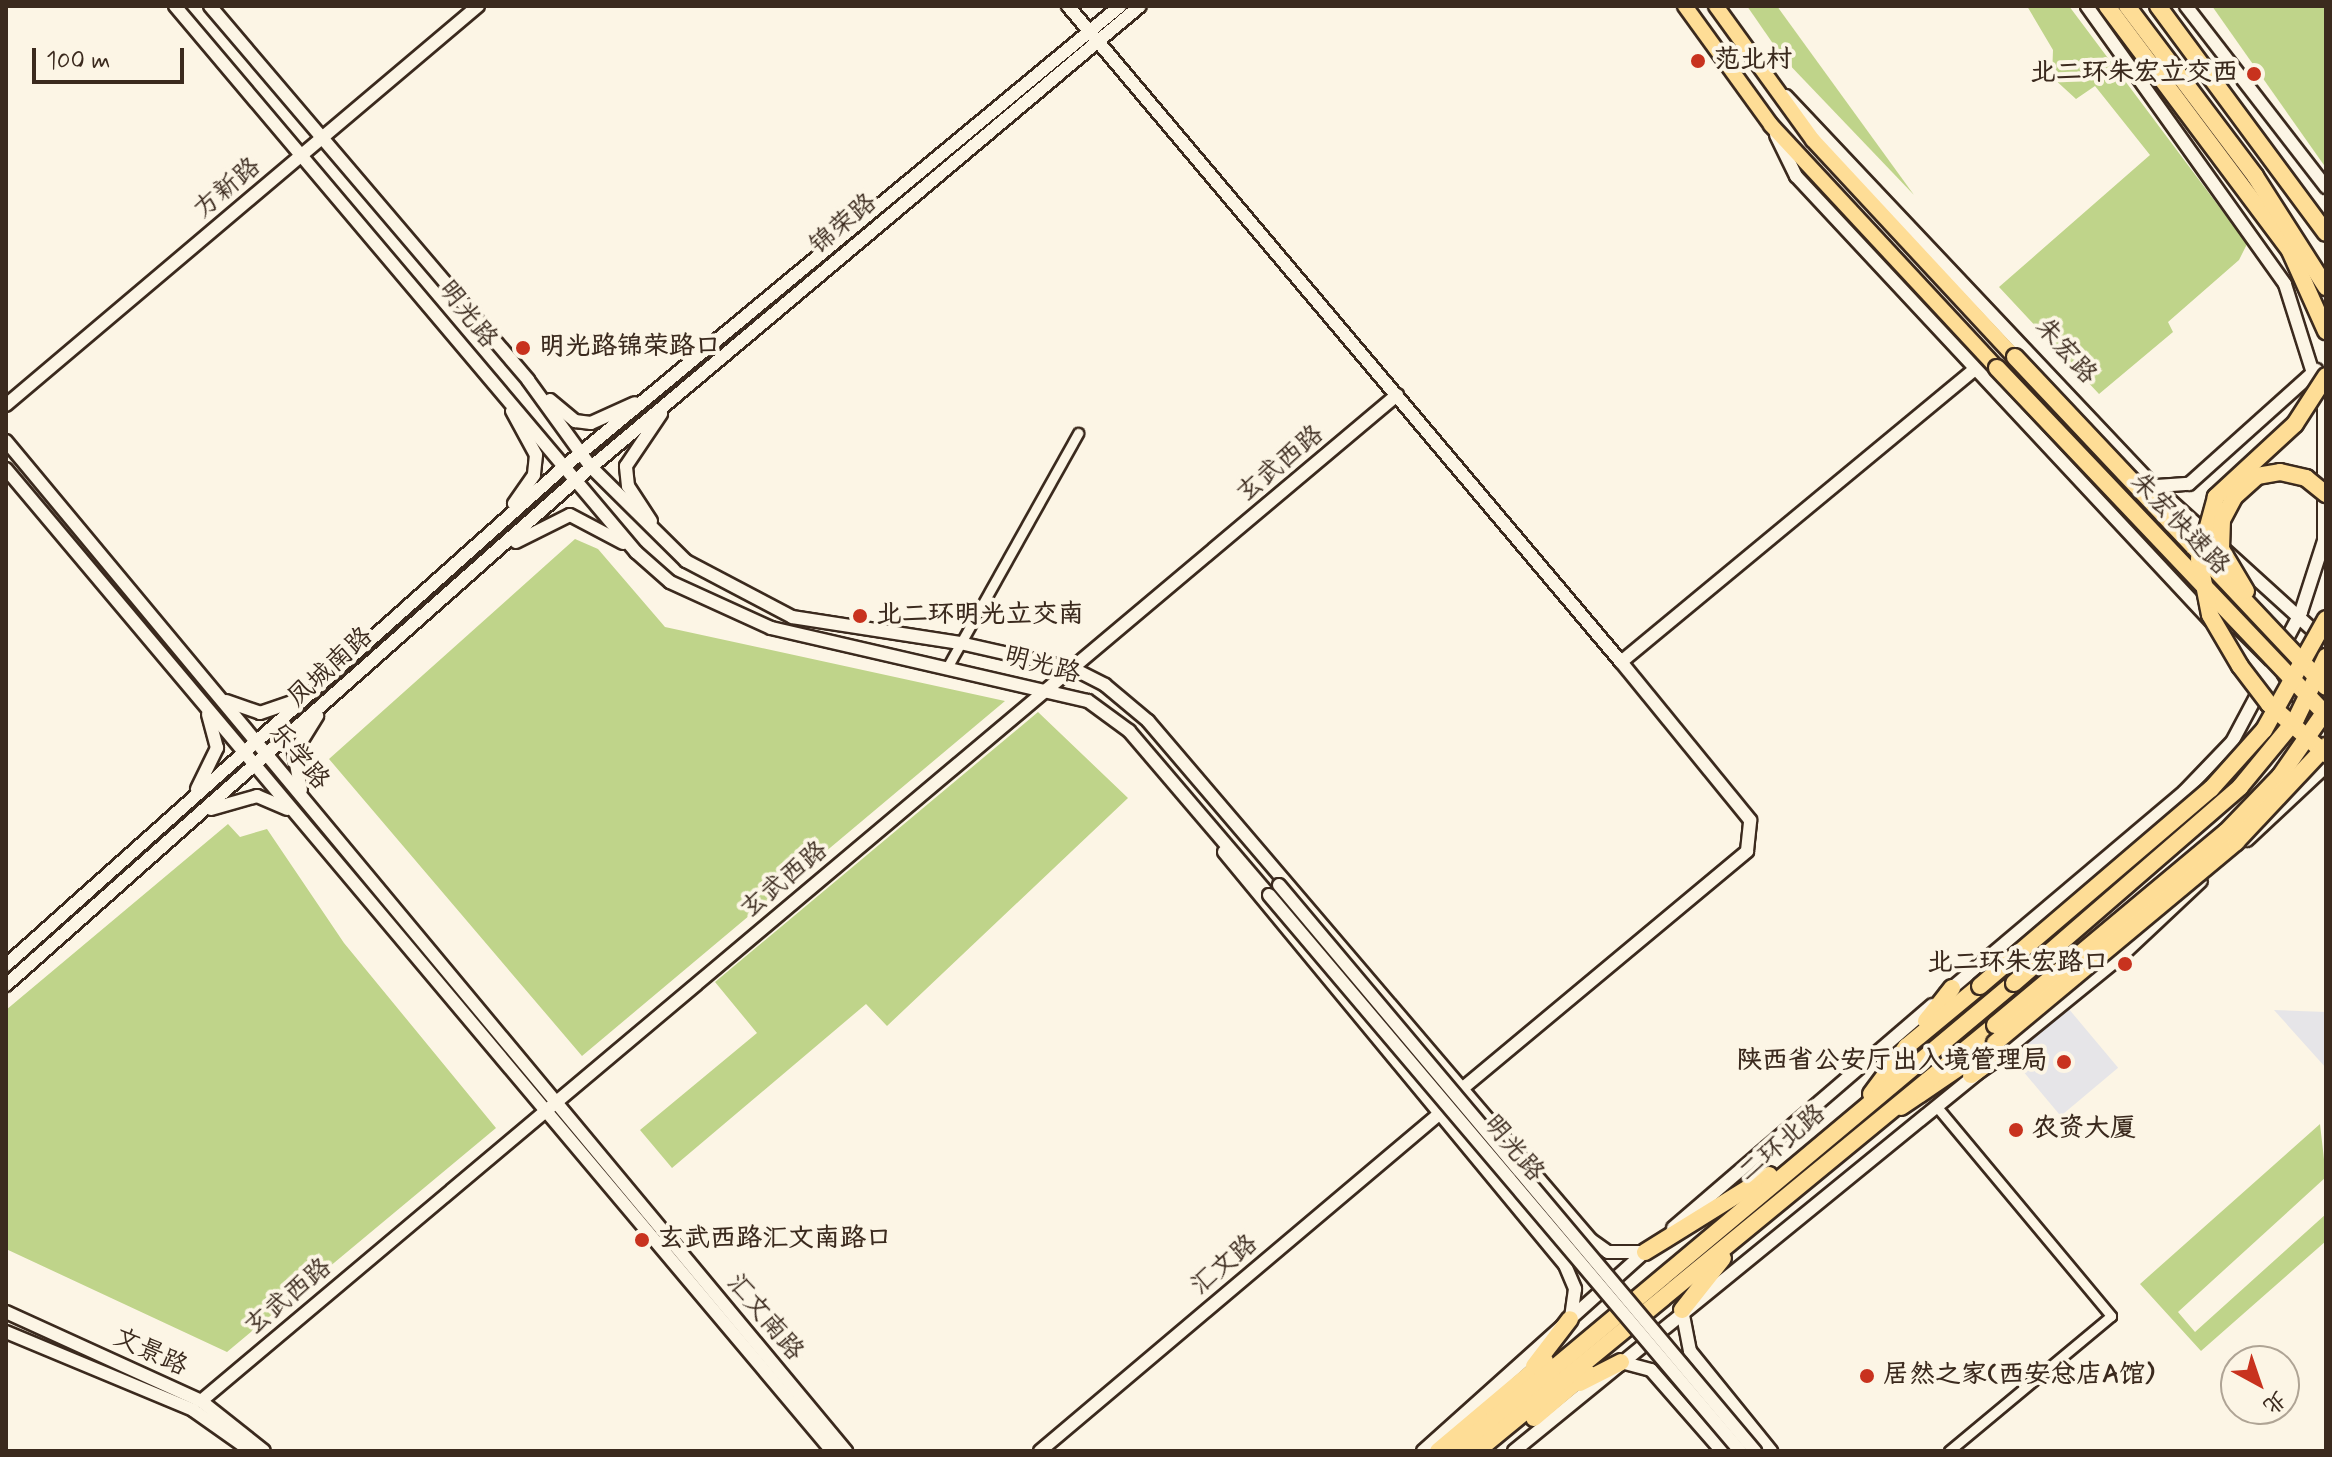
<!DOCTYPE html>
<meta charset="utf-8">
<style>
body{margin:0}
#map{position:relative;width:2332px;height:1457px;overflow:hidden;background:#fcf5e5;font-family:Mynerve,"LXGW WenKai TC",sans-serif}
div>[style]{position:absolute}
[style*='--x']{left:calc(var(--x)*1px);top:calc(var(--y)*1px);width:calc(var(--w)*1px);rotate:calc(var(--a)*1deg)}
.built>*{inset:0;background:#e6e5e8;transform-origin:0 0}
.green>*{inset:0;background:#bfd48a}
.roads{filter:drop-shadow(2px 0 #3b2a1e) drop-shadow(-2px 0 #3b2a1e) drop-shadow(0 2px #3b2a1e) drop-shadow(0 -2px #3b2a1e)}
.street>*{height:9px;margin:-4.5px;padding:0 4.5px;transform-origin:4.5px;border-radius:4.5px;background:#fcf5e5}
.secondary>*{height:12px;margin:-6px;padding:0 6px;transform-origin:6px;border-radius:6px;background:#fcf5e5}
.primary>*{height:14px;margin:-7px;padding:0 7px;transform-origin:7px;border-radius:7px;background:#fedd96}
.highway>*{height:16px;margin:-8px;padding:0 8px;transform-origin:8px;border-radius:8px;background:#fedd96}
.bridges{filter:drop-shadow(2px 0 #3b2a1e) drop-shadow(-2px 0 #3b2a1e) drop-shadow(0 2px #3b2a1e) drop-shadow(0 -2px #3b2a1e)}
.secondary-bridge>*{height:12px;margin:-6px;padding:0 6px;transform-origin:6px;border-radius:6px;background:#fcf5e5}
.highway-bridge>*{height:16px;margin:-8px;padding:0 8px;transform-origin:8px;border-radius:8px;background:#fedd96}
.dots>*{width:22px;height:22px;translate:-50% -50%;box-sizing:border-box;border:4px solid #fcf5e5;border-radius:50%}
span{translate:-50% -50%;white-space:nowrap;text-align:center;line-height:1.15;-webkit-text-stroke:8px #fcf5e5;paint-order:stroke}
.poi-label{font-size:26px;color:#3b2a1e;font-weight:700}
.left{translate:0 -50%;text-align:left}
.right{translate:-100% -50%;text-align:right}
.street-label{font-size:26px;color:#3b2a1e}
.frame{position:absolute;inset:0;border:8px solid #3b2a1e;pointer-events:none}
.north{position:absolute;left:2220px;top:1345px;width:80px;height:80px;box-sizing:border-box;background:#fcf5e5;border:2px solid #afa495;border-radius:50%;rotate:140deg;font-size:22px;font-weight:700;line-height:32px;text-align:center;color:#3b2a1e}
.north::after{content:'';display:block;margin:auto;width:28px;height:36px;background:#c8321e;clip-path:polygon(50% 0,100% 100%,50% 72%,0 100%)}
.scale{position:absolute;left:32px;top:48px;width:152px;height:36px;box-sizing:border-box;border:4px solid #3b2a1e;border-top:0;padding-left:10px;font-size:24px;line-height:28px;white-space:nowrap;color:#3b2a1e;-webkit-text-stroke:6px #fcf5e5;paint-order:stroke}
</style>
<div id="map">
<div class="built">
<i style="left:2068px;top:1008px;width:78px;height:75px;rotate:50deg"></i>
<i style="clip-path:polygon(2274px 1010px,2326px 1012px,2326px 1068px)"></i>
</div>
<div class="green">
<i style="clip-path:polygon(1747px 6px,1777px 6px,1914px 195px,1783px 58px)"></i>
<i style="clip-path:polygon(2027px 6px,2069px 6px,2247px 244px,2239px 260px,2168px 322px,2173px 332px,2099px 394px,1999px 287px,2150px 155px,2095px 86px,2076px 99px,2052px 77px,2053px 50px)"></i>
<i style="clip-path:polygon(2212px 6px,2326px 6px,2326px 168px)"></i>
<i style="clip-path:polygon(575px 539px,598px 549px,665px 627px,1005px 701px,582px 1056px,329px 759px)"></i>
<i style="clip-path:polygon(1038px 712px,1128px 798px,887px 1026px,866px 1004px,672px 1168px,640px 1130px,757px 1033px,715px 982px)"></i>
<i style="clip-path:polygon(228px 824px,240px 837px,267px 829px,344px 943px,496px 1128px,227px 1352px,6px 1249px,6px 1010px)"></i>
<i style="clip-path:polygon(2320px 1124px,2326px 1177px,2178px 1312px,2195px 1332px,2326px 1214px,2326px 1241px,2201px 1351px,2140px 1284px)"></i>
</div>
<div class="roads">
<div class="street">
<i style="--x:948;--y:666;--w:267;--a:-60.8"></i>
<i style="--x:1937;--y:1107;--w:272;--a:50.2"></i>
<i style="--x:2111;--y:1316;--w:211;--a:140.2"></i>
</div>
<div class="secondary">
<i style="--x:175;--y:6;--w:715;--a:49.82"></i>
<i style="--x:636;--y:552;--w:45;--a:41.4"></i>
<i style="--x:670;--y:582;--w:111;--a:24.5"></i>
<i style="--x:771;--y:628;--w:325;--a:13"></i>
<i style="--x:1088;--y:701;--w:51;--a:36.2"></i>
<i style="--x:1129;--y:731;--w:216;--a:49.5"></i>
<i style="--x:210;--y:6;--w:491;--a:49.6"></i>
<i style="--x:528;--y:380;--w:107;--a:54.1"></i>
<i style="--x:591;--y:467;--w:134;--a:44.7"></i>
<i style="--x:686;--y:561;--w:120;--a:27.8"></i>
<i style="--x:792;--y:617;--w:170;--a:8.8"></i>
<i style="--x:960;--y:643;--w:117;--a:12.8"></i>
<i style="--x:1074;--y:669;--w:35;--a:27"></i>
<i style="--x:1105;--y:685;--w:56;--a:39.9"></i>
<i style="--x:1148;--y:721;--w:682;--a:49.52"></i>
<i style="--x:1591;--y:1240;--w:21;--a:35"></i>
<i style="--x:1608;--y:1252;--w:37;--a:0"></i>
<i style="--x:1068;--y:6;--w:858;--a:49.87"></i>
<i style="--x:1621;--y:662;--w:458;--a:-39.6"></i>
<i style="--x:2186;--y:6;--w:229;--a:52.3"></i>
<i style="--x:1786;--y:96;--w:535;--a:46.67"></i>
<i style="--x:2153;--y:485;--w:234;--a:42.2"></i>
<i style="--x:1776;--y:135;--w:46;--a:64"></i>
<i style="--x:1796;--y:176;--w:608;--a:47"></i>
<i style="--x:550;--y:400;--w:33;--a:40"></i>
<i style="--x:575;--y:421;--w:16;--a:7"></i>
<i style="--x:591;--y:423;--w:48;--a:-24.4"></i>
<i style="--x:6;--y:405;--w:618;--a:-40.21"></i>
<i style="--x:512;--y:411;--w:50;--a:61.4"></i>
<i style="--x:536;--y:455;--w:20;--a:96"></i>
<i style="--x:534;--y:475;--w:35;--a:125"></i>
<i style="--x:6;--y:441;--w:1314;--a:50.25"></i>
<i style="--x:6;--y:469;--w:1283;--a:49.93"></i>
<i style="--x:2157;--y:486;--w:32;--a:-4"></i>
<i style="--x:2189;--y:484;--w:171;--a:-41.9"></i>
<i style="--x:651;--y:521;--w:42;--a:-123.3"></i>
<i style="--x:628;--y:486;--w:20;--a:-96"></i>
<i style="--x:626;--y:466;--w:63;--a:-56.1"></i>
<i style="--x:516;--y:542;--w:60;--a:-26.6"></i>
<i style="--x:570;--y:515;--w:60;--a:27.8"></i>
<i style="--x:2230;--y:640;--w:57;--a:45"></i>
<i style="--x:2270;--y:680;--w:53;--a:58.1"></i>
<i style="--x:226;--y:701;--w:36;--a:19"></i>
<i style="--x:260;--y:713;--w:40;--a:-18.9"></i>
<i style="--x:197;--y:789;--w:46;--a:-64"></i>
<i style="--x:217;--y:748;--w:35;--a:-105"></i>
<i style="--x:301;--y:790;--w:38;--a:-101"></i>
<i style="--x:294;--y:753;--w:44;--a:-58.1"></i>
<i style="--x:211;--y:809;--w:48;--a:-15.8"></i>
<i style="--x:257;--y:796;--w:33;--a:23"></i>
<i style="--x:2247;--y:840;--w:108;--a:-43.1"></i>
<i style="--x:1224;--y:852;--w:536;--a:50.45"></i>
<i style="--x:1565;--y:1265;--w:26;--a:67"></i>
<i style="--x:1575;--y:1289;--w:27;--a:98"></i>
<i style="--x:6;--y:965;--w:749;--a:-41.75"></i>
<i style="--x:565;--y:466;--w:721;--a:-39.65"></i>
<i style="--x:6;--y:985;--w:763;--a:-41.55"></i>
<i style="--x:577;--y:479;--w:735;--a:-40.04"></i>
<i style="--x:1946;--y:993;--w:312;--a:-40.2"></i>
<i style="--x:2184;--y:792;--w:69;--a:-46.2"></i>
<i style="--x:2232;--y:742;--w:147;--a:-62"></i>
<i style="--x:2301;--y:612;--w:75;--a:-72.1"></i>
<i style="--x:2324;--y:541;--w:133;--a:-90"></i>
<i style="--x:2324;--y:408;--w:130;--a:-107.5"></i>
<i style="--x:2285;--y:284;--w:341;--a:-125.5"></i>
<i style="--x:1463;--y:1088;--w:370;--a:-39.8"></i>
<i style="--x:1747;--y:851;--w:31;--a:-84"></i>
<i style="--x:1750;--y:820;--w:204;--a:-129.2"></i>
<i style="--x:1673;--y:1228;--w:342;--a:-40.7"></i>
<i style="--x:1682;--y:1310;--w:42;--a:79"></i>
<i style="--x:1690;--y:1351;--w:129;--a:51"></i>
<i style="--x:6;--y:1312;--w:214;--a:24.5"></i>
<i style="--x:201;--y:1401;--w:80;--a:38.4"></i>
<i style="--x:6;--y:1332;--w:203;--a:22.6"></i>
<i style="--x:193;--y:1410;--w:71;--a:35.3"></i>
<i style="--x:1621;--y:1362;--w:31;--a:15"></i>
<i style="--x:1651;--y:1370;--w:108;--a:48.8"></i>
<i style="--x:201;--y:1401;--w:1563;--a:-40.07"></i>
<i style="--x:1040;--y:1451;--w:522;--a:-40.18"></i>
<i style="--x:1423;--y:1451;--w:297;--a:-41.9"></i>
<i style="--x:1514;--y:1451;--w:780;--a:-39.18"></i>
<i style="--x:2119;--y:958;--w:112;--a:-43.2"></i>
</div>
<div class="primary">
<i style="--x:1685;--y:6;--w:147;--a:54.1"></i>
<i style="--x:1771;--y:125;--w:332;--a:47.1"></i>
<i style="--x:1716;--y:6;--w:165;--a:54.1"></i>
<i style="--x:1813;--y:140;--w:296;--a:47.1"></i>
</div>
<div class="highway">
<i style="--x:2107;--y:6;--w:306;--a:53.2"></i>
<i style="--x:2290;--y:251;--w:88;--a:65.8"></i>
<i style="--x:2127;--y:6;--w:213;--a:53"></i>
<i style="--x:2255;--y:176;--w:132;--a:57.4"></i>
<i style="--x:2158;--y:6;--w:282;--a:53.5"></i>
<i style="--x:1926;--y:1021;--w:42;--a:-51.8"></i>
<i style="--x:1971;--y:1075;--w:30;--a:-34"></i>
<i style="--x:1871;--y:1094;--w:59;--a:-53.3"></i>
<i style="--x:1906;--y:1047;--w:96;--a:-39.5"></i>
<i style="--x:1901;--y:1107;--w:114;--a:-34.2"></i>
<i style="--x:1645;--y:1252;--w:146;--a:-31.8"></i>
<i style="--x:1682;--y:1310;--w:66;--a:-51.7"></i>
<i style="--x:1534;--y:1366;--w:59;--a:-52.5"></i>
<i style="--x:1580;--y:1383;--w:46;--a:-27.1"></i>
<i style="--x:1534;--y:1418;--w:70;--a:-40.3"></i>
<i style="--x:1438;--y:1451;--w:140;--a:-40.1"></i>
<i style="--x:1455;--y:1451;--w:729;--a:-39.94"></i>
<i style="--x:1477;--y:1451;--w:671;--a:-39.43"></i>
</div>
</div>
<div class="bridges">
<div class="secondary-bridge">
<i style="--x:1279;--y:885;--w:740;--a:49.94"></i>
<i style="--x:1269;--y:895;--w:729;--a:49.73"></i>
</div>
<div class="highway-bridge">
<i style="--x:2015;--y:357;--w:453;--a:46.7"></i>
<i style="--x:1997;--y:368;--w:478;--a:46.5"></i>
<i style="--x:2326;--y:376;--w:57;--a:122.9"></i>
<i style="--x:2295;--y:424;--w:108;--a:137.3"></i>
<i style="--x:2216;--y:497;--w:64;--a:105.3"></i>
<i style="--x:2199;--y:559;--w:57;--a:78.9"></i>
<i style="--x:2210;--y:615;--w:59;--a:59.5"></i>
<i style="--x:2240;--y:666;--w:48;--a:52.7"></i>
<i style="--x:2269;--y:704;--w:76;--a:41.3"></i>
<i style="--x:2246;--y:591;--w:49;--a:-120.8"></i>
<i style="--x:2221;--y:549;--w:29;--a:-88"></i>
<i style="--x:2222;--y:520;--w:26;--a:-62"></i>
<i style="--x:2234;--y:497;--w:31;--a:-42"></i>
<i style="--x:2257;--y:476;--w:23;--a:-10"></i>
<i style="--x:2280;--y:472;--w:27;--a:13"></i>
<i style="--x:2306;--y:478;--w:26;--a:39"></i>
<i style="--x:2014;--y:983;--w:299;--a:-40.9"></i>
<i style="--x:2240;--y:787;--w:88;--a:-50.5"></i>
<i style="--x:2296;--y:719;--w:69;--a:-64.2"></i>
<i style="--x:1980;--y:986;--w:304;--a:-40.5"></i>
<i style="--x:2211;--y:789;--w:79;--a:-48.1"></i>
<i style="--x:2264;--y:730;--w:127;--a:-60.8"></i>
<i style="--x:1995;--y:1025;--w:301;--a:-39.9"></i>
<i style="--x:2226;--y:832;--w:78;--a:-46"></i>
<i style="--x:2280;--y:776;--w:80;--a:-55.1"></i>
<i style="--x:1995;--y:1043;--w:314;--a:-39.8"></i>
<i style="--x:2236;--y:842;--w:132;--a:-46.8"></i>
</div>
</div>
<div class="dots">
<i style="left:1698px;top:61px;background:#c8321e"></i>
<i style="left:2254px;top:74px;background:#c8321e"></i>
<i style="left:523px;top:348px;background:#c8321e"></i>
<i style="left:860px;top:616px;background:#c8321e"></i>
<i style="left:2125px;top:964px;background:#c8321e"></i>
<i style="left:2064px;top:1062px;background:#c8321e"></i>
<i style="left:2016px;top:1130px;background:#c8321e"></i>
<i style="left:642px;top:1240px;background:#c8321e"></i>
<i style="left:1867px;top:1376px;background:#c8321e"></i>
</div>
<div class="poi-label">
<span class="left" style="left:1714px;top:61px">范北村</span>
<span class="right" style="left:2238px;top:74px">北二环朱宏立交西</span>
<span class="left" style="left:539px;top:348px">明光路锦荣路口</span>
<span class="left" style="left:876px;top:616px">北二环明光立交南</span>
<span class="right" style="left:2109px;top:964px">北二环朱宏路口</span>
<span class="right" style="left:2048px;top:1062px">陕西省公安厅出入境管理局</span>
<span class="left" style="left:2032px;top:1130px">农资大厦</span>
<span class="left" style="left:658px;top:1240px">玄武西路汇文南路口</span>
<span class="left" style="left:1883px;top:1376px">居然之家(西安总店A馆)</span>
</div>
<div class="street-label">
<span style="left:228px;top:189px;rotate:-40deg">方新路</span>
<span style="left:844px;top:225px;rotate:-40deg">锦荣路</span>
<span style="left:467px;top:315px;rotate:52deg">明光路</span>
<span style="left:2065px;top:352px;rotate:48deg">朱宏路</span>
<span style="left:1281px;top:465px;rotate:-40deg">玄武西路</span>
<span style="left:2179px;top:525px;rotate:46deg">朱宏快速路</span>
<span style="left:1042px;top:666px;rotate:15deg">明光路</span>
<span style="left:331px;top:668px;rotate:-42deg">凤城南路</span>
<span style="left:298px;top:757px;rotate:50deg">乐学路</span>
<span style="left:785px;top:881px;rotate:-40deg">玄武西路</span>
<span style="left:1783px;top:1144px;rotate:-40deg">二环北路</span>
<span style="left:1513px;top:1149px;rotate:50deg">明光路</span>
<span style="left:1225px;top:1266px;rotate:-40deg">汇文路</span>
<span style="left:289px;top:1298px;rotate:-40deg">玄武西路</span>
<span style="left:764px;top:1318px;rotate:50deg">汇文南路</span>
<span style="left:150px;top:1353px;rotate:25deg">文景路</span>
</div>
<div class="frame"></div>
<div class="north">北</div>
<div class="scale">100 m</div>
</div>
